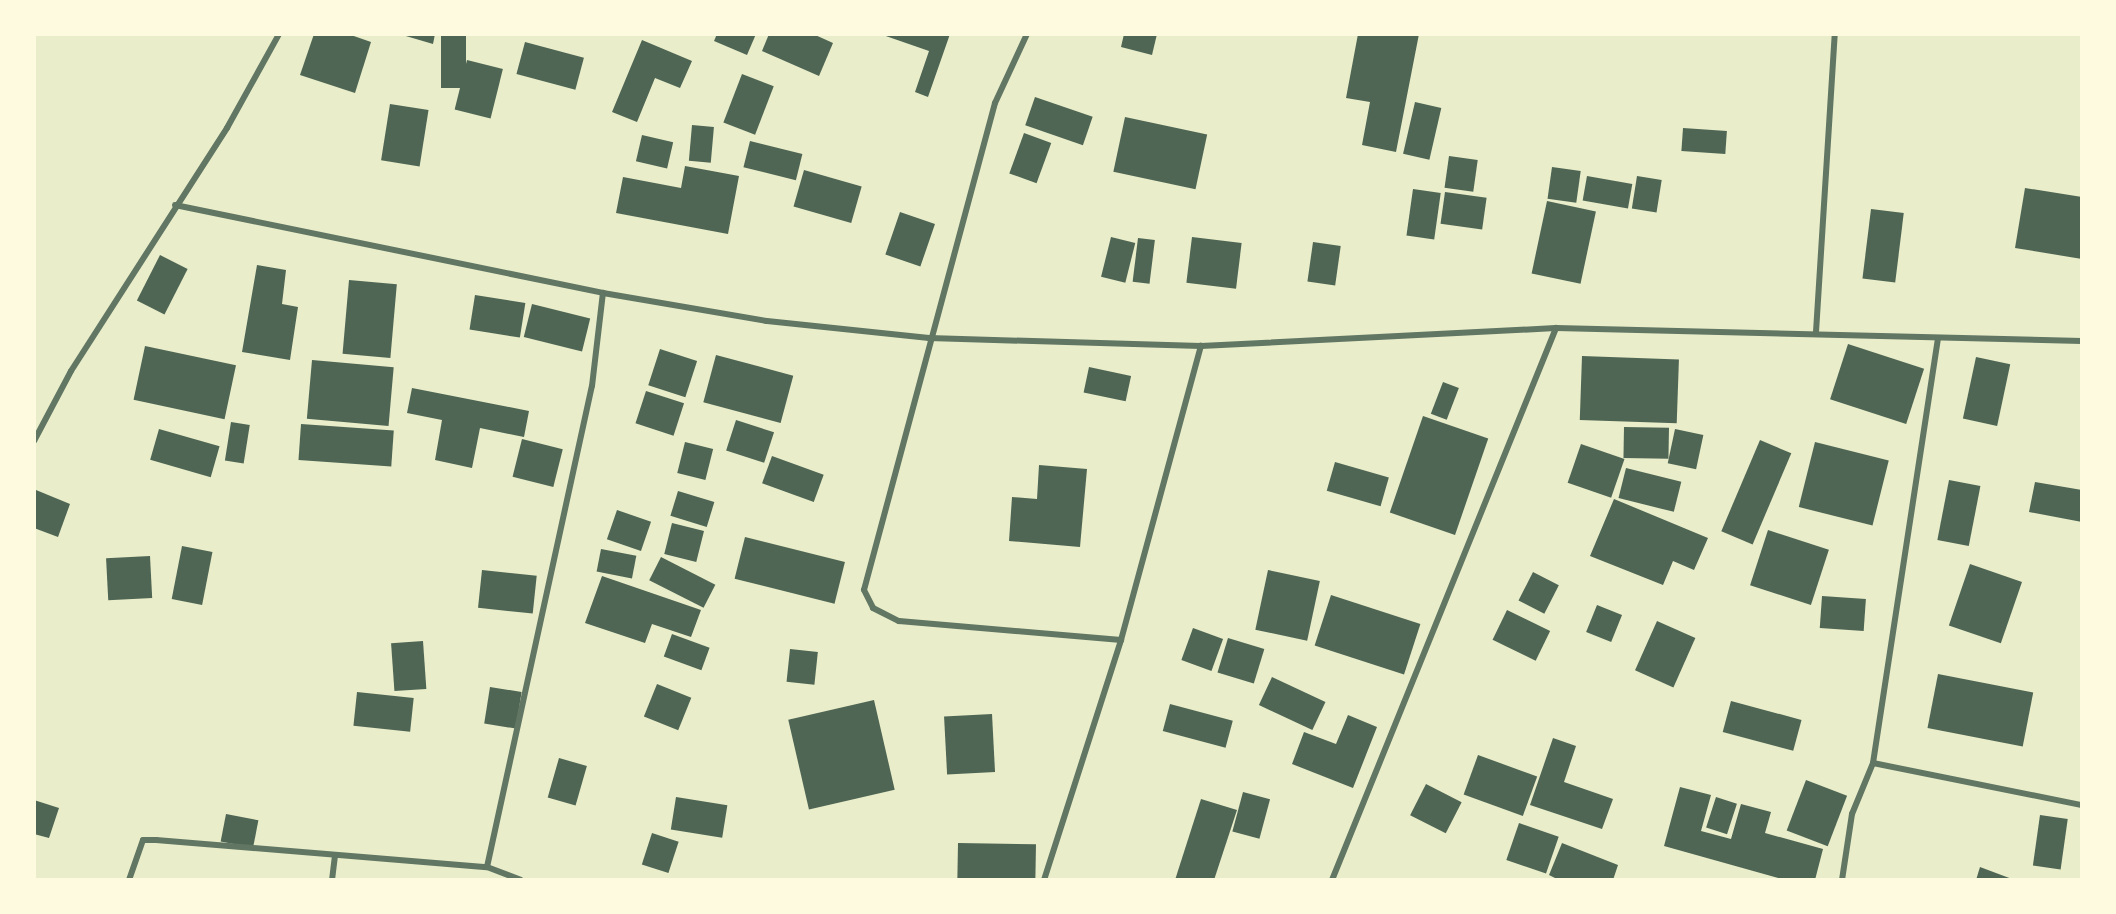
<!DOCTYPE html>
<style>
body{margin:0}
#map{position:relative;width:2116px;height:914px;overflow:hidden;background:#e9edc9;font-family:Rubik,sans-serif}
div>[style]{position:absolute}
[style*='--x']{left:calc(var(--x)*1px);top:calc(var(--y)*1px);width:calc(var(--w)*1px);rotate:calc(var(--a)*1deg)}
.building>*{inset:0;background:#4f6655;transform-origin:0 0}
.minor>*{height:6px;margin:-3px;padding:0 3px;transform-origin:3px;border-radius:3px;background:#617663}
span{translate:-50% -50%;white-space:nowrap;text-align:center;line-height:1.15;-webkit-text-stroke:6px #fefae0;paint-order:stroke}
.frame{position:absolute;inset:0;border:36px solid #fefae0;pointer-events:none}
</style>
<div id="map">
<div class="building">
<i style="clip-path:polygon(314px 34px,348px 34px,371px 42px,355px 93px,300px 75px)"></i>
<i style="clip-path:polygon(399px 34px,435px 34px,433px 44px)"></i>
<i style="left:441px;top:34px;width:25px;height:54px"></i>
<i style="clip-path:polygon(717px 34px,756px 34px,747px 55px,714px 41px)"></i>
<i style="clip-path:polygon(769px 34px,813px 34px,833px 43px,819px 76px,762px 51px)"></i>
<i style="clip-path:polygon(880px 34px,950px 34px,928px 97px,915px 92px,929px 51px)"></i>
<i style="clip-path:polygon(1124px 34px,1157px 34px,1152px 55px,1121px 47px)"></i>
<i style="clip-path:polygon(1358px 34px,1419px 34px,1396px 152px,1362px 145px,1370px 102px,1346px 98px)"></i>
<i style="clip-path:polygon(642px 40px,692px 61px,680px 88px,655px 78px,637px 122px,612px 112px)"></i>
<i style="left:525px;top:42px;width:61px;height:33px;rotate:15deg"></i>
<i style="left:467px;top:60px;width:37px;height:51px;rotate:14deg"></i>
<i style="left:742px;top:74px;width:34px;height:52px;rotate:21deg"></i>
<i style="left:1035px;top:97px;width:61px;height:30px;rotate:19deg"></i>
<i style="left:1415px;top:102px;width:27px;height:53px;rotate:13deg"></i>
<i style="left:390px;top:104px;width:39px;height:57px;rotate:9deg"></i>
<i style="left:1125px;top:117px;width:84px;height:56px;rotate:12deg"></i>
<i style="left:692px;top:125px;width:22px;height:36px;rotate:5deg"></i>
<i style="left:1683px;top:128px;width:44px;height:23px;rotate:4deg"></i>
<i style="left:1024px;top:133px;width:29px;height:43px;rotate:20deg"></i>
<i style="left:642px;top:135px;width:32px;height:27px;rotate:13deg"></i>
<i style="left:750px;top:141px;width:54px;height:27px;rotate:14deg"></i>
<i style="left:1449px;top:156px;width:29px;height:32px;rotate:8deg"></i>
<i style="clip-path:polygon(685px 166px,739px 176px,728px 234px,616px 213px,623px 177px,681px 188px)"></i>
<i style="left:1552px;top:167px;width:29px;height:32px;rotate:8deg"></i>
<i style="left:804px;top:170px;width:60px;height:38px;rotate:16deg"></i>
<i style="left:1587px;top:176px;width:46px;height:25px;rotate:10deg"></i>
<i style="left:1637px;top:176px;width:25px;height:33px;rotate:9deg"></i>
<i style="clip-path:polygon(2025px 188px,2082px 197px,2082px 259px,2015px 248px)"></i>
<i style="left:1413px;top:189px;width:28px;height:47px;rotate:8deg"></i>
<i style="left:1445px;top:192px;width:42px;height:32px;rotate:8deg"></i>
<i style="left:1547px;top:201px;width:50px;height:74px;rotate:12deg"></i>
<i style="left:1871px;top:209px;width:33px;height:70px;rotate:7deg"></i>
<i style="left:900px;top:212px;width:37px;height:45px;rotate:19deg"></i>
<i style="left:1111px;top:237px;width:25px;height:41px;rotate:14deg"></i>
<i style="left:1192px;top:237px;width:50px;height:46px;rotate:7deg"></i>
<i style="left:1138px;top:238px;width:17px;height:44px;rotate:7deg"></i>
<i style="left:1313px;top:242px;width:28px;height:40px;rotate:8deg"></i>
<i style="left:160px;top:255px;width:31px;height:51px;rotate:27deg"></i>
<i style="clip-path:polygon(257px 265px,286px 270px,282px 304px,298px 307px,290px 360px,242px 352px)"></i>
<i style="left:349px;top:280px;width:48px;height:74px;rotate:5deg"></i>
<i style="left:475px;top:295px;width:51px;height:35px;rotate:9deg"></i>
<i style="left:532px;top:304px;width:60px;height:34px;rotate:14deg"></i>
<i style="left:1848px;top:344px;width:80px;height:58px;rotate:18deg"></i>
<i style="left:145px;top:346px;width:93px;height:55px;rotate:12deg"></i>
<i style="left:660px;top:349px;width:39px;height:38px;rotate:18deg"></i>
<i style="left:716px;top:355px;width:80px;height:49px;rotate:15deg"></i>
<i style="left:1582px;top:356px;width:97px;height:64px;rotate:2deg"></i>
<i style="left:1976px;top:357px;width:35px;height:63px;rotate:12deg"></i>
<i style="left:312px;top:360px;width:82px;height:59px;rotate:5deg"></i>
<i style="left:1089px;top:367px;width:43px;height:26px;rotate:12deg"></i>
<i style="left:1443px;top:382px;width:17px;height:34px;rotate:21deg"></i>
<i style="clip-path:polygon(412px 388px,529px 411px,524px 437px,480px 428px,472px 468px,435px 460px,442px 420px,407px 413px)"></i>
<i style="left:646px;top:391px;width:40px;height:34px;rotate:18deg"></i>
<i style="left:1423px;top:416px;width:69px;height:102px;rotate:19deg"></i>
<i style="left:736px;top:420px;width:40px;height:32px;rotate:18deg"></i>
<i style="left:231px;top:422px;width:19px;height:39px;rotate:9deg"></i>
<i style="left:301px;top:424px;width:93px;height:36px;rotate:4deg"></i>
<i style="left:1624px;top:427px;width:45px;height:31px;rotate:1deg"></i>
<i style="left:159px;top:429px;width:63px;height:32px;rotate:16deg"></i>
<i style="left:1675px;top:429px;width:29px;height:35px;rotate:12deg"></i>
<i style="left:522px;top:439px;width:42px;height:39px;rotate:14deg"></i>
<i style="left:1760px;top:440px;width:34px;height:99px;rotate:23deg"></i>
<i style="left:685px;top:442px;width:29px;height:32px;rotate:14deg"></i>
<i style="left:1815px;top:442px;width:76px;height:67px;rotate:14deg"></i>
<i style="left:1581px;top:444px;width:46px;height:41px;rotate:19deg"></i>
<i style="left:772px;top:456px;width:55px;height:29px;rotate:20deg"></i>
<i style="left:1335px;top:462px;width:56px;height:30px;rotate:16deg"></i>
<i style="clip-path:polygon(1039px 465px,1087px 469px,1080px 547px,1009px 541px,1012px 497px,1037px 499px)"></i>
<i style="left:1626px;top:468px;width:57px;height:31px;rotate:14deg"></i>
<i style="left:1949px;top:480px;width:32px;height:61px;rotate:11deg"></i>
<i style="clip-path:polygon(2035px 482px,2082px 490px,2082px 522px,2029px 512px)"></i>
<i style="clip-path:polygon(36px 490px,70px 504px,58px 537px,34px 528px)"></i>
<i style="left:678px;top:491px;width:38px;height:26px;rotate:17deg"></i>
<i style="clip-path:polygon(1614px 499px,1708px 538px,1694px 570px,1673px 561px,1663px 585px,1590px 556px)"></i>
<i style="left:617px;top:510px;width:36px;height:31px;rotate:19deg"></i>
<i style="left:672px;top:523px;width:33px;height:32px;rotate:14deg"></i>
<i style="left:1768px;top:530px;width:64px;height:58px;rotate:18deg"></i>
<i style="left:745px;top:537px;width:103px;height:43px;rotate:14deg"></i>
<i style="left:182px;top:546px;width:31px;height:54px;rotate:11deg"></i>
<i style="left:601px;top:549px;width:36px;height:23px;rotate:11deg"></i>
<i style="left:150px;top:556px;width:42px;height:44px;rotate:87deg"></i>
<i style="left:661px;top:557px;width:61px;height:26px;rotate:27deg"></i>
<i style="left:1970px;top:564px;width:55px;height:65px;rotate:19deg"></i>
<i style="left:482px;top:570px;width:55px;height:38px;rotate:6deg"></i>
<i style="left:1268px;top:570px;width:53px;height:61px;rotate:12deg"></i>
<i style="left:1533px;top:572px;width:29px;height:32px;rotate:27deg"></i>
<i style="clip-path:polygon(602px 576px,701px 610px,691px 637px,652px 624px,645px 643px,585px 623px)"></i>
<i style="left:1331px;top:595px;width:94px;height:53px;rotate:18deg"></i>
<i style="left:1822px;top:596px;width:44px;height:32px;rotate:4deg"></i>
<i style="left:1597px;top:605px;width:27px;height:29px;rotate:22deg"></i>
<i style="left:1507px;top:610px;width:48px;height:33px;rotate:26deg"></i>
<i style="left:1657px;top:621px;width:42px;height:54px;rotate:24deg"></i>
<i style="left:1193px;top:628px;width:32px;height:34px;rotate:20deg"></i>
<i style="left:672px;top:634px;width:40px;height:24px;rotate:20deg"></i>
<i style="left:1228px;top:638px;width:38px;height:36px;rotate:17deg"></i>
<i style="left:423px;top:641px;width:48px;height:32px;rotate:86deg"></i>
<i style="left:790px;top:649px;width:28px;height:33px;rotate:6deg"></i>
<i style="left:1938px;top:674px;width:97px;height:55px;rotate:11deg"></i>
<i style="left:1272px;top:677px;width:59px;height:31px;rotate:25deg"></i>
<i style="left:657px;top:684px;width:37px;height:35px;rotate:22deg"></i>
<i style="left:490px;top:687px;width:32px;height:37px;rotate:9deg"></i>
<i style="left:357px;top:692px;width:57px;height:34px;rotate:6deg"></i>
<i style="left:874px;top:700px;width:92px;height:88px;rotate:77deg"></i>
<i style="left:1731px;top:701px;width:73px;height:32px;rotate:15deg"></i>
<i style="left:1170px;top:704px;width:65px;height:28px;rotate:15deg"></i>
<i style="left:992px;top:714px;width:58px;height:48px;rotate:87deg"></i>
<i style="clip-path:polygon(1348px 715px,1377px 727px,1353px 788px,1292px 764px,1304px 732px,1336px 744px)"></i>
<i style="clip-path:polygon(1553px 738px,1576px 746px,1564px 782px,1613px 799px,1602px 829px,1530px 805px)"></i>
<i style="left:1478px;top:755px;width:63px;height:42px;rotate:20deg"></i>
<i style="left:559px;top:758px;width:29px;height:41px;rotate:16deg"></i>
<i style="left:1806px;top:780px;width:44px;height:54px;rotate:21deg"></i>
<i style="left:1426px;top:784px;width:40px;height:35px;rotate:27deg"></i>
<i style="clip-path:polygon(1680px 787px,1711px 795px,1701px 831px,1731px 839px,1741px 804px,1771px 812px,1765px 833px,1823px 849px,1815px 880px,1785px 880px,1664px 846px)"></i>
<i style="left:1243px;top:792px;width:28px;height:41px;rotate:15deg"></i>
<i style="left:676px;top:797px;width:52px;height:33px;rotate:9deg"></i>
<i style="left:1716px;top:797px;width:22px;height:32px;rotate:18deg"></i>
<i style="clip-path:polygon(1201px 799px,1237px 810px,1214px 880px,1175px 880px)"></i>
<i style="clip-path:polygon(34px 800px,59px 808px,49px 838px,34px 834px)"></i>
<i style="left:226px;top:814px;width:33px;height:28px;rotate:11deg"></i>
<i style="left:2040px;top:815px;width:28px;height:51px;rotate:8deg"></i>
<i style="left:1519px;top:823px;width:42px;height:39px;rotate:19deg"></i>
<i style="left:652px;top:833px;width:28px;height:33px;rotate:18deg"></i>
<i style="left:958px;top:843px;width:78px;height:37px;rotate:1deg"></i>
<i style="clip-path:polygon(1562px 843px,1618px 865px,1613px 880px,1559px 880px,1549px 875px)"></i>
<i style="clip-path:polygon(1980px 867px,2012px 879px,2012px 880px,1976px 880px)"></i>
</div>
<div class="minor">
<i style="--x:1027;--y:34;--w:76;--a:114.9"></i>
<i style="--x:995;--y:103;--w:504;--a:105.06"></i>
<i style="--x:864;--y:590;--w:20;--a:63"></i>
<i style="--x:873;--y:608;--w:29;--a:27"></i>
<i style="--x:899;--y:621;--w:223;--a:4.9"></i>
<i style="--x:175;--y:205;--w:437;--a:11.6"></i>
<i style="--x:603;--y:293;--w:166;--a:9.7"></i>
<i style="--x:767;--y:321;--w:163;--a:6"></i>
<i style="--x:929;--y:338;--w:272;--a:1.7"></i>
<i style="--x:1201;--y:346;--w:355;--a:-2.9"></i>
<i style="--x:1556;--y:328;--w:526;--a:1.42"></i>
<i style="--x:1816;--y:332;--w:299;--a:-86.4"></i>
<i style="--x:34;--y:441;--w:79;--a:-62.1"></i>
<i style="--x:71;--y:371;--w:289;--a:-57.3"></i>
<i style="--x:227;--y:128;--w:107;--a:-61"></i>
<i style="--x:1873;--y:763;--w:213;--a:11.4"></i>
<i style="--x:487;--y:867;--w:492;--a:-77.7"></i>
<i style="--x:592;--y:386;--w:94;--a:-83.3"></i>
<i style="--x:129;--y:880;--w:42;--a:-70.7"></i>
<i style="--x:143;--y:840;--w:13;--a:0"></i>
<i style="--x:156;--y:840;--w:332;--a:4.7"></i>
<i style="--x:487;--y:867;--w:36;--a:21"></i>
<i style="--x:332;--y:880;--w:25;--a:-83"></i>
<i style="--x:1044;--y:880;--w:252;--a:-72.2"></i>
<i style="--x:1121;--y:640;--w:305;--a:-74.8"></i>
<i style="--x:1332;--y:880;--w:596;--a:-67.91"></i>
<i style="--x:1842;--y:880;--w:67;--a:-81.4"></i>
<i style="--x:1852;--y:814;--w:55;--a:-67.6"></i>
<i style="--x:1873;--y:763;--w:430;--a:-81.3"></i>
</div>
<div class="frame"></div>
</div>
